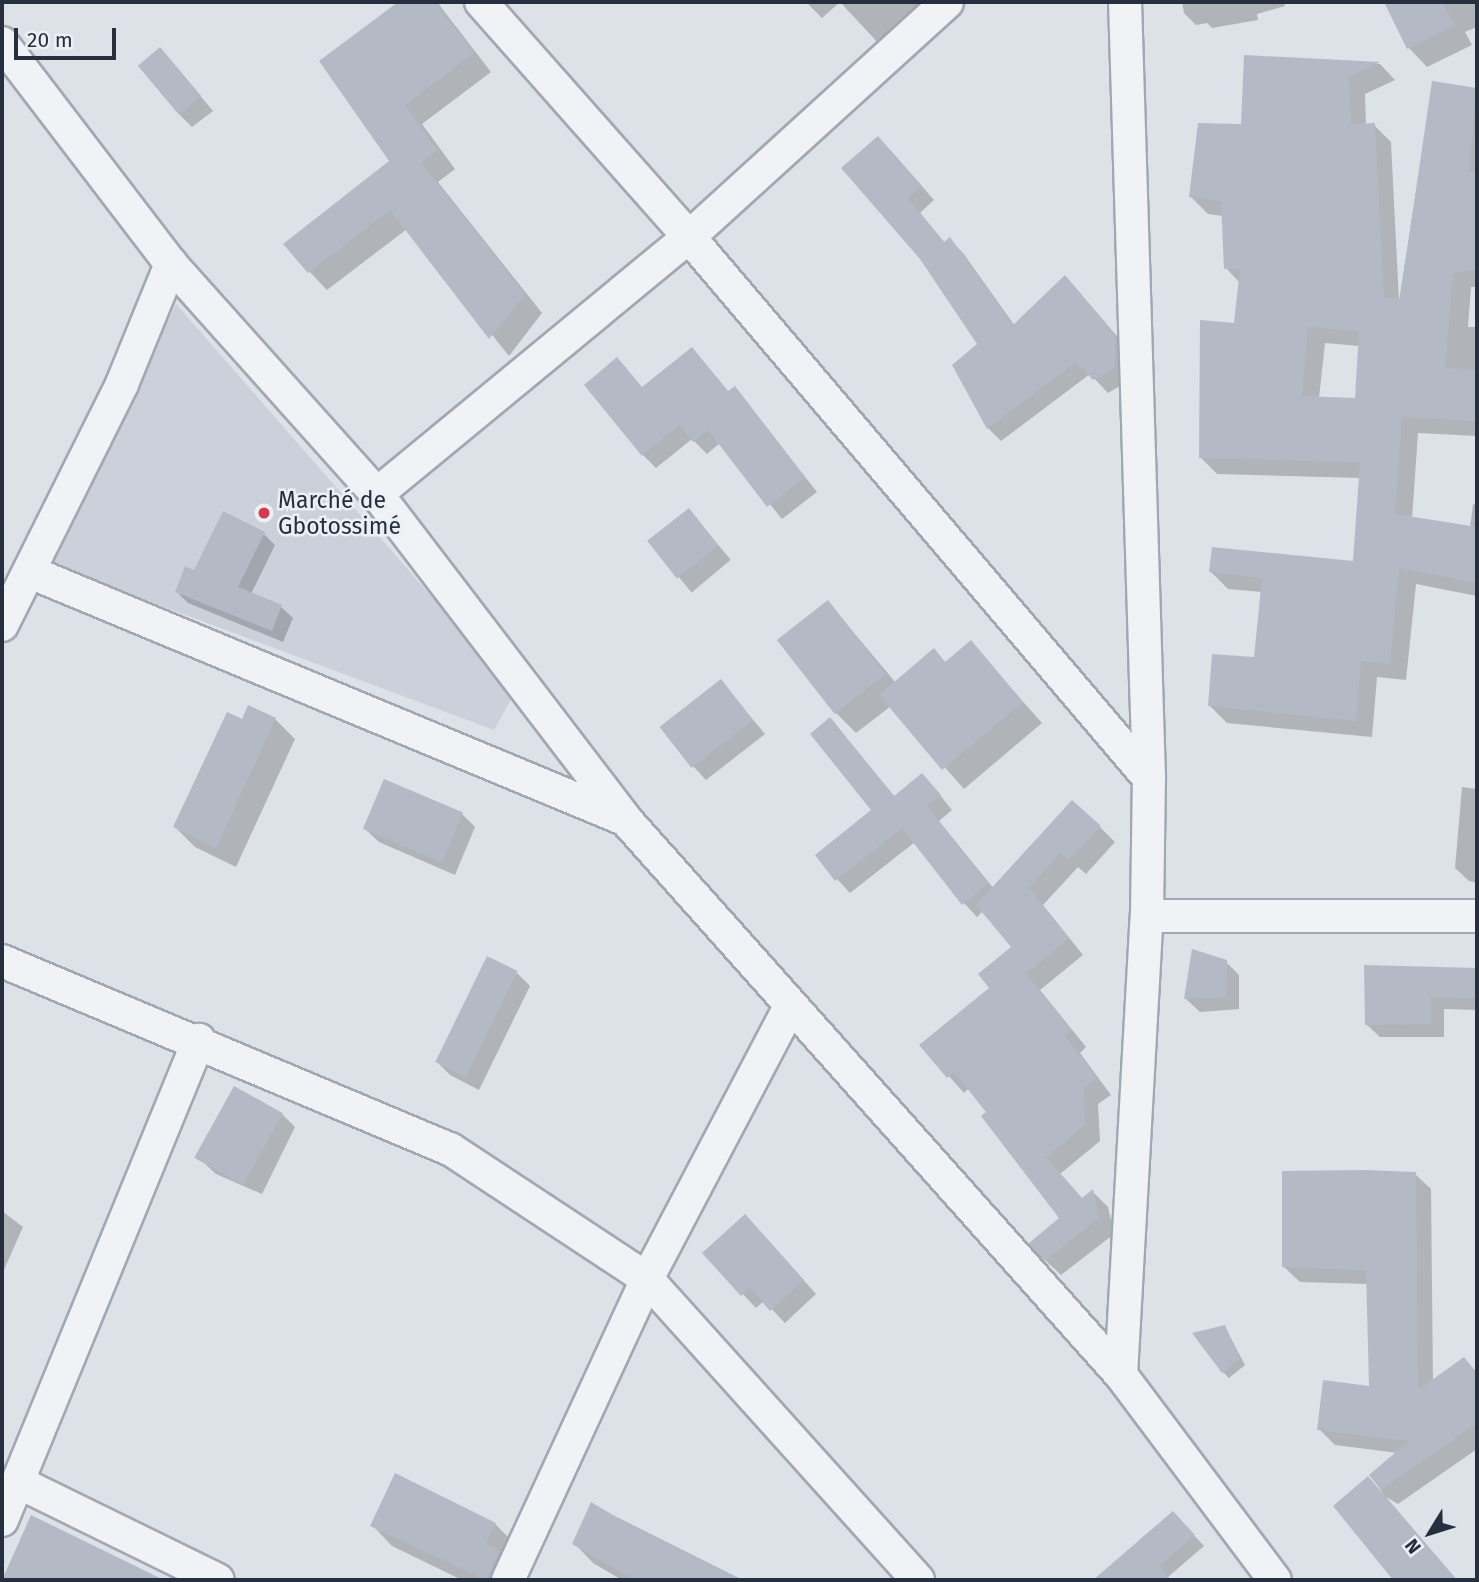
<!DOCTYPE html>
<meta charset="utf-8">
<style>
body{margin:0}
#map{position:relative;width:1479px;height:1582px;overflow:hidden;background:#dde1e8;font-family:"Fira Sans",sans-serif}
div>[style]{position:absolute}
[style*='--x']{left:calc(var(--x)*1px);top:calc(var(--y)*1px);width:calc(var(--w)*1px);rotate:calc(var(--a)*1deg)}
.built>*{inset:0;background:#cbd0da}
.shadow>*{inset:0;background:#0003;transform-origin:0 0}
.building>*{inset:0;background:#b4bac5;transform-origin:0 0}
.roads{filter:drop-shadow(2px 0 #a2a8b2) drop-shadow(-2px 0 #a2a8b2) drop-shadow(0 2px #a2a8b2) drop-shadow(0 -2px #a2a8b2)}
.street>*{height:32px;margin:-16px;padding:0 16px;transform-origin:16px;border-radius:16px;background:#f0f2f6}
.dots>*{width:19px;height:19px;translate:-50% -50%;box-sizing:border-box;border:4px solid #ecf0f5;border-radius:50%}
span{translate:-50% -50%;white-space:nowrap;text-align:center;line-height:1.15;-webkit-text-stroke:5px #ecf0f5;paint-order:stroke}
.poi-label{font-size:23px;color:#262f3f}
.left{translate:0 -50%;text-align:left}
.frame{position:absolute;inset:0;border:4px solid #262f3f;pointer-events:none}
.north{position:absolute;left:1395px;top:1498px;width:70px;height:70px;-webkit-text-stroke:5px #ecf0f5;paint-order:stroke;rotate:232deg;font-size:19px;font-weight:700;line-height:28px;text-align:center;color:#262f3f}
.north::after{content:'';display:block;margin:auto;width:24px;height:32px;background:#262f3f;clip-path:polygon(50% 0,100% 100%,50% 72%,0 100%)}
.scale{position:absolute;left:14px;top:28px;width:102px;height:32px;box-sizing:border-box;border:4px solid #262f3f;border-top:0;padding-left:9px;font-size:21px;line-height:24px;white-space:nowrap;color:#262f3f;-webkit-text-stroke:5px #ecf0f5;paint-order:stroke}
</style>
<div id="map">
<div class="built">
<i style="clip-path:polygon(176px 304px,515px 692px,494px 730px,49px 564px)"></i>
</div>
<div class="shadow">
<i style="clip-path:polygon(401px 2px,437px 2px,491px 72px,422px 124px,455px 169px,438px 182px,542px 313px,509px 356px,407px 229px,327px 290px,309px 271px,392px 161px,321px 61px)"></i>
<i style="clip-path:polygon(806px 2px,840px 2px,822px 18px)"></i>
<i style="clip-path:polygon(840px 2px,934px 2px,881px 46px)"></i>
<i style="clip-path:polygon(1182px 2px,1284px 2px,1285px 6px,1257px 14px,1258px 20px,1212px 28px,1207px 23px,1196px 25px,1184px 13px)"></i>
<i style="clip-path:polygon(1386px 2px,1477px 2px,1477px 27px,1465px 32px,1472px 45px,1427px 67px,1409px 48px)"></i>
<i style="clip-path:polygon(evenodd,1246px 56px,1380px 64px,1395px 80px,1365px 94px,1366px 125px,1374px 125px,1391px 142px,1399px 301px,1433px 83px,1477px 90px,1477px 287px,1471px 287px,1468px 327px,1477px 327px,1477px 436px,1418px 433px,1412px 519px,1470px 528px,1473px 504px,1477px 505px,1477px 596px,1416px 584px,1406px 680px,1377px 677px,1372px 737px,1227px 723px,1210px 706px,1256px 659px,1262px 592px,1228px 589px,1211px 572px,1355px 563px,1361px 478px,1217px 474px,1200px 457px,1235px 325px,1240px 283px,1226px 268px,1223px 216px,1208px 214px,1191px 197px,1243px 126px,1246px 56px,1325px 343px,1360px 346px,1357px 400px,1319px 398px,1325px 343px)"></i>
<i style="clip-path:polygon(173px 63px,213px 111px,192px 127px,179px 114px)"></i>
<i style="clip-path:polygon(891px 151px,934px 200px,920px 213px,945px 243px,950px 240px,963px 253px,1015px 326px,1078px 291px,1128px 349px,1127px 382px,1108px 393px,1090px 374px,1001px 441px,988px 428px,955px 365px,979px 344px,921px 258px)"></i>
<i style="clip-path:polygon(617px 360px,643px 389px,729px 392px,735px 388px,817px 492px,782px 519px,720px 443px,707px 454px,692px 439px,656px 468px,643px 455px)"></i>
<i style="left:689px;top:510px;width:65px;height:51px;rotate:50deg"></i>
<i style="clip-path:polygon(264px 534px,275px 545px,251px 594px,281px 607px,293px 618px,283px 642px,188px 603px,177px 592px,195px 572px)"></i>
<i style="clip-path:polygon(828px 602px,896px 683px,934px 651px,946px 663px,971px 643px,1042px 723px,964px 789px,891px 706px,856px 733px,836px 713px)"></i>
<i style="clip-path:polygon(721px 682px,765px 734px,706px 780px,693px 766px)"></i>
<i style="clip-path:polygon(275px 719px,295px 739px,236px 867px,195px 847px,175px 827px,243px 721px)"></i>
<i style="clip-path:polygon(830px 720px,895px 797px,935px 789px,952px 810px,939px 821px,994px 889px,1100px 827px,1115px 842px,1086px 874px,1078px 867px,1043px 905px,1083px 955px,1040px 990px,1086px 1047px,1080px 1053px,1111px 1095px,1098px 1104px,1100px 1141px,1060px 1174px,1083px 1200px,1093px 1192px,1108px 1207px,1114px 1234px,1061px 1275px,1045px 1260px,1062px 1218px,969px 1088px,964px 1093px,922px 1046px,992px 988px,1013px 947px,983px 911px,977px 917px,964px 903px,915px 842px,850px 893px,837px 879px,874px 811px)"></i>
<i style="clip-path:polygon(1462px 787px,1477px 789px,1477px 883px,1469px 881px,1455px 868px)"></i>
<i style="clip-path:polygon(462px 814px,475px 827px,455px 875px,379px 842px,365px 829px)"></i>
<i style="clip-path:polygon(1226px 962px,1239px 975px,1239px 1009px,1200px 1012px,1186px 999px)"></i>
<i style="clip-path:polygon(1366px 967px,1477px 970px,1477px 1010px,1444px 1009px,1444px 1037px,1380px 1037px,1366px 1024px)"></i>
<i style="clip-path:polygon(517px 973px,530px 986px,479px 1090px,450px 1075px,437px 1062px)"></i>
<i style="clip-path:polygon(282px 1114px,295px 1127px,262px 1194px,216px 1174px,202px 1161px)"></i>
<i style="clip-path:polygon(1415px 1174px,1431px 1189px,1433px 1382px,1464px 1360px,1477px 1373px,1477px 1449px,1398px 1504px,1386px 1497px,1457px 1580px,1395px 1580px,1335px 1507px,1383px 1494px,1372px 1475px,1398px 1453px,1335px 1445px,1319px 1429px,1371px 1388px,1368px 1284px,1300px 1282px,1284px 1267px)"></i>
<i style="clip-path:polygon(2px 1211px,23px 1227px,3px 1272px,2px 1271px)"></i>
<i style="clip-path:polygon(758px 1229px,816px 1294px,785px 1323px,764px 1301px,756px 1308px,704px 1253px)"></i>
<i style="clip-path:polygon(1225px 1327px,1245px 1365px,1229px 1378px,1223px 1372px)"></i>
<i style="clip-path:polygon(1173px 1513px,1204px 1546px,1168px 1577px,1171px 1580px,1103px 1580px,1141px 1543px,1139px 1540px)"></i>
<i style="clip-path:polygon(32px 1517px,139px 1570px,150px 1580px,2px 1580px)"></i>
<i style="clip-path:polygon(495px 1524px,515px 1544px,516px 1580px,462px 1580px,392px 1546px,372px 1525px)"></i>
<i style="clip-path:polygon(574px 1543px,729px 1575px,734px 1580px,622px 1580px,593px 1563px)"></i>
</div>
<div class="building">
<i style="clip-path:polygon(398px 2px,435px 2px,474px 53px,405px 105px,438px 150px,421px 162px,525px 294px,489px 339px,390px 210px,308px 273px,283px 244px,389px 161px,319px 61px)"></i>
<i style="clip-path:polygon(1384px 2px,1442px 2px,1455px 26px,1407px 49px)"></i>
<i style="left:160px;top:47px;width:64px;height:29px;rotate:50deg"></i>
<i style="clip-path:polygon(evenodd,1244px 55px,1380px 62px,1349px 77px,1351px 124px,1375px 123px,1384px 298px,1400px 298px,1432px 81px,1477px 88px,1469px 172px,1477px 172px,1477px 270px,1453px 273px,1445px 368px,1477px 370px,1477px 421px,1402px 417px,1395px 514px,1477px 527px,1477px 583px,1399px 568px,1390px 664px,1361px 661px,1356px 721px,1208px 706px,1212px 654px,1254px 657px,1262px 578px,1209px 572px,1212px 547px,1353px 561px,1360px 462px,1199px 458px,1200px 320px,1234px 323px,1240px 269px,1224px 269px,1221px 201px,1189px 197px,1198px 123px,1241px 124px,1244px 55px,1308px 327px,1359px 331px,1355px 398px,1302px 396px,1308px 327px)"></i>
<i style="clip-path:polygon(878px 136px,922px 186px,908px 198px,944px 242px,950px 237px,1013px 325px,1065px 275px,1115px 334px,1115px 368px,1093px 380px,1076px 362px,987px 429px,952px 365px,977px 344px,920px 259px,841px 168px)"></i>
<i style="clip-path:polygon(692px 347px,728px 391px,735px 386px,805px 477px,767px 507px,708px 430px,693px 442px,679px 425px,642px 456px,584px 385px,617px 357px,642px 387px)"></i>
<i style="left:689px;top:508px;width:48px;height:53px;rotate:52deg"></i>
<i style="clip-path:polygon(223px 511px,265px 532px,238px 587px,282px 605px,272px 631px,175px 592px,185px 566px,194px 570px)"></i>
<i style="left:828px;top:600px;width:94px;height:65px;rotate:52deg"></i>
<i style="clip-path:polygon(971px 640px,1023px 702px,942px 770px,879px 695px,934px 648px,945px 662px)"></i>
<i style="left:721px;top:679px;width:52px;height:78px;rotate:52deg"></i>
<i style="clip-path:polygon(248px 705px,276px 718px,216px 848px,173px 827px,227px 712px,242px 719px)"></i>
<i style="clip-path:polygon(830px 717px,894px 796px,922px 773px,941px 795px,927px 806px,988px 883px,962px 905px,902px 828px,835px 881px,815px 855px,871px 810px,810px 734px)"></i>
<i style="left:384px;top:779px;width:86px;height:54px;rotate:23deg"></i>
<i style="clip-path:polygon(1072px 800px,1101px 826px,1069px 860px,1061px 852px,1029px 888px,1069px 938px,1026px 974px,1072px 1031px,1065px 1036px,1097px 1078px,1084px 1088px,1085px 1125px,1046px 1157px,1082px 1198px,1093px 1189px,1099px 1218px,1044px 1261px,1028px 1244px,1059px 1218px,981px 1116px,986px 1112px,954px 1072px,947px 1078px,919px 1045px,989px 988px,978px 974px,1011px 947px,976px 905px)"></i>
<i style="clip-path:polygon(1192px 949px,1227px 960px,1226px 997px,1184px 999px)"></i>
<i style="left:487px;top:956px;width:34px;height:118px;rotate:26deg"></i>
<i style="clip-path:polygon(1364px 965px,1477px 968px,1477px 998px,1431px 997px,1431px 1024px,1365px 1025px)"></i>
<i style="left:234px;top:1086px;width:56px;height:82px;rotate:29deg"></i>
<i style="clip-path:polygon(1366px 1170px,1416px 1172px,1418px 1390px,1464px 1357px,1477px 1373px,1477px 1423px,1381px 1490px,1369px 1475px,1409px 1441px,1317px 1430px,1323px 1380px,1369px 1386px,1366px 1270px,1282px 1267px,1282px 1171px)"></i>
<i style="clip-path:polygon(745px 1214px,804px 1280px,770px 1311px,750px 1288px,741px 1296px,702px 1253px)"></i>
<i style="clip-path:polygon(1225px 1325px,1240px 1359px,1222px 1373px,1192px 1333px)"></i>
<i style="clip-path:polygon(395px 1473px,496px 1523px,486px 1544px,500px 1551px,486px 1580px,370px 1526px)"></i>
<i style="clip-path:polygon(1368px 1476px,1456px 1580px,1393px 1580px,1333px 1506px)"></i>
<i style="clip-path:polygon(591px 1502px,613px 1515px,743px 1580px,634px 1580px,572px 1544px)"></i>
<i style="clip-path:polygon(1173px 1511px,1195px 1535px,1159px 1566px,1171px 1580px,1093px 1580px)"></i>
<i style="clip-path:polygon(31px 1515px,164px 1580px,2px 1580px)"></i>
</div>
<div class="roads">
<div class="street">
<i style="--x:481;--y:2;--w:314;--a:48.5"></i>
<i style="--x:689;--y:237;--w:710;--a:49.63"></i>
<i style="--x:2;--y:43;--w:278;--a:52.6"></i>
<i style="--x:171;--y:264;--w:309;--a:48.2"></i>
<i style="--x:377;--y:494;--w:410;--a:52.6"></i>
<i style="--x:626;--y:820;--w:744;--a:48.27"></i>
<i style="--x:1121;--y:1375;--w:256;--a:53.1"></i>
<i style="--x:377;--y:494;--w:404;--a:-39.5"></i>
<i style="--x:689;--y:237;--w:349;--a:-42.3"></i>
<i style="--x:30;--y:572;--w:643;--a:22.58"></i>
<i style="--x:2;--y:625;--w:269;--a:-63.5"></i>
<i style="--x:122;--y:384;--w:130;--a:-67.8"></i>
<i style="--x:1147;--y:916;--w:330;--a:0"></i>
<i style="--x:2;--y:961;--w:486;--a:22.8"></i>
<i style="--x:450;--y:1149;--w:236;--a:33.4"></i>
<i style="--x:647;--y:1279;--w:405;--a:48"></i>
<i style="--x:1121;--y:1375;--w:460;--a:-86.8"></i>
<i style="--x:1147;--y:916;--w:138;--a:-89.2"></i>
<i style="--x:1149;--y:778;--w:776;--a:-91.77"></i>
<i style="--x:20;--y:1483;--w:220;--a:26.1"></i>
<i style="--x:2;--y:1520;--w:519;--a:-67.69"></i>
<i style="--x:508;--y:1580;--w:332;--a:-65.2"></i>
<i style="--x:647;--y:1279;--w:307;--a:-62.3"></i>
</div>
</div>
<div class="dots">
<i style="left:264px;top:513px;background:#d43a53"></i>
</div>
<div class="poi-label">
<span class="left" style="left:278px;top:513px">Marché de<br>Gbotossimé</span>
</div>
<div class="frame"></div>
<div class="north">N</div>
<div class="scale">20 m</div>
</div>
